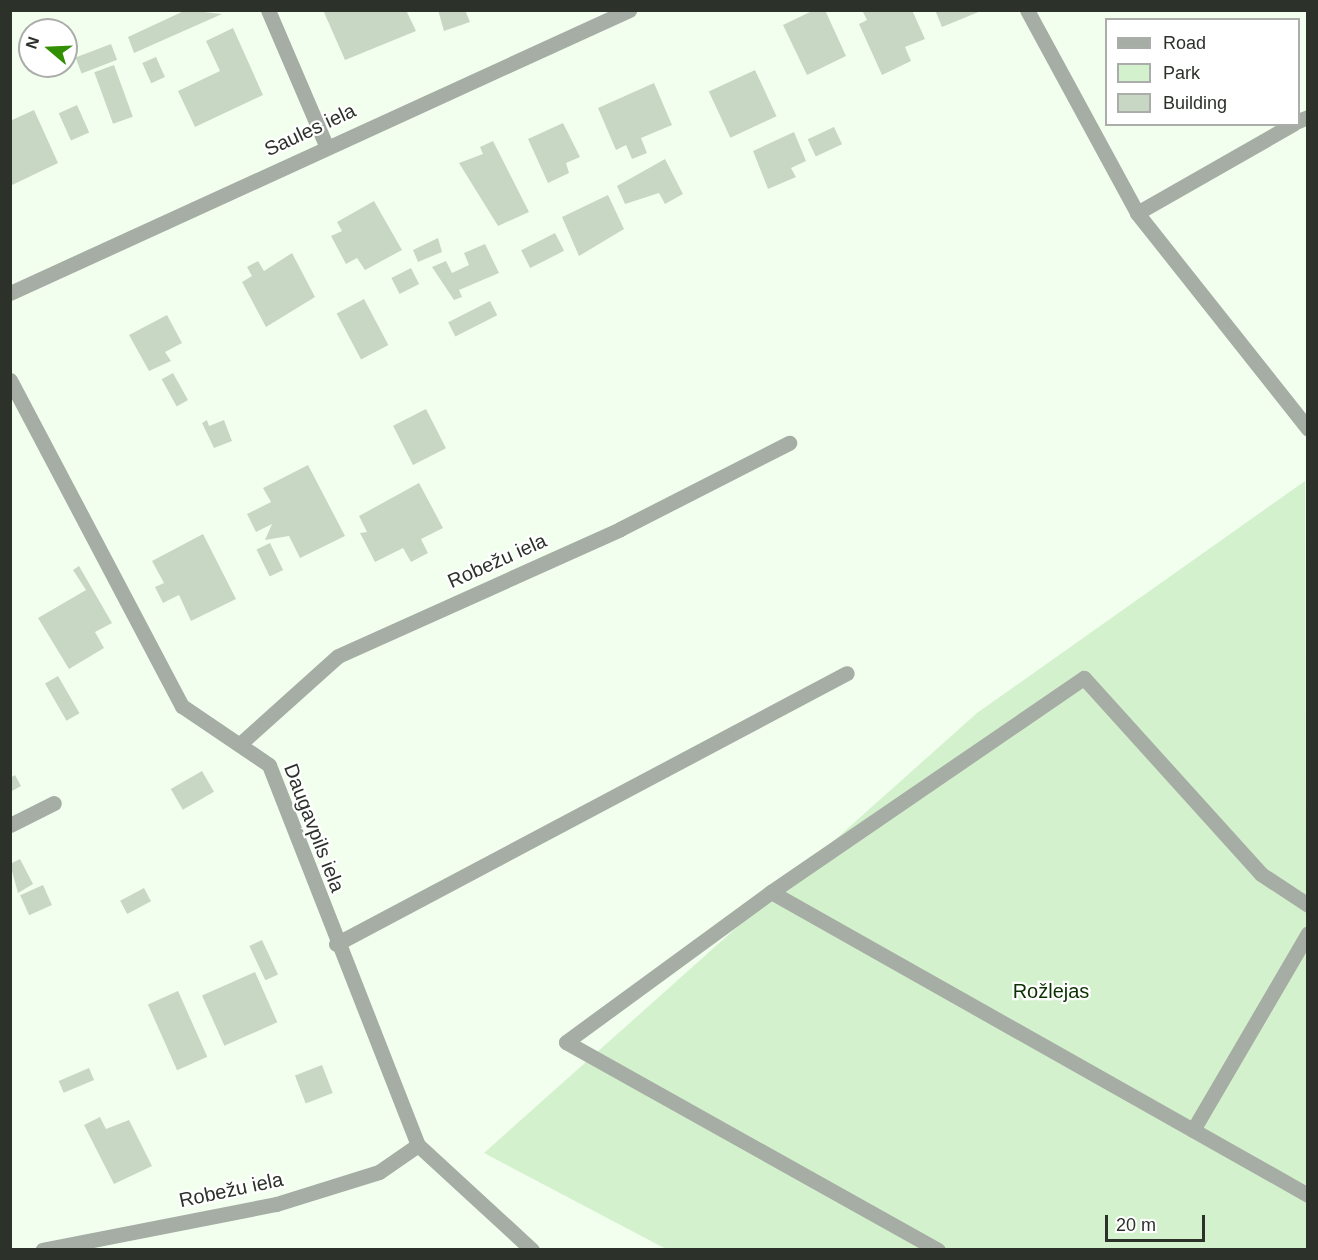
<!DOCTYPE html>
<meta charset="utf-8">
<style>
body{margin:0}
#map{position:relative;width:1318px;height:1260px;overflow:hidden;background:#f2ffef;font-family:Arial,sans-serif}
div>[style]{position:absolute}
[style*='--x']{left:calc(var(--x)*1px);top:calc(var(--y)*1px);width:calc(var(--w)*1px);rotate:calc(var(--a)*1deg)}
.green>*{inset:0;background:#d4f1cd}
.building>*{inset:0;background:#c8d7c4;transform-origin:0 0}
.service>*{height:15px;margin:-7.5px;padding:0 7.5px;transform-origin:7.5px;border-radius:7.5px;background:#a6ada4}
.minor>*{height:15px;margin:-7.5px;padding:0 7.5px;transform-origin:7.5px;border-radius:7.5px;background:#a6ada4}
span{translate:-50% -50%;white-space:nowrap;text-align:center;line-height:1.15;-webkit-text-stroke:4.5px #fff;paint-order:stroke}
.street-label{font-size:20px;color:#2c312a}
.park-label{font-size:20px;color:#0c3200}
.frame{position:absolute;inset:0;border:12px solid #2c312a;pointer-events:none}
.legend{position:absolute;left:1105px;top:18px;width:195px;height:108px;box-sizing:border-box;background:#fff;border:2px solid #abadaa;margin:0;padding:8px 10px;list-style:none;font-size:18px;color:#2c312a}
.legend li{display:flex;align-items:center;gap:12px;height:30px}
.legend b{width:30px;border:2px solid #abadaa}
.north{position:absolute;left:18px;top:18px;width:60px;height:60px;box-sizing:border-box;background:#fff;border:2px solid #abadaa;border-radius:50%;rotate:289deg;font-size:16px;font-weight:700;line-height:24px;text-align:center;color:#2c312a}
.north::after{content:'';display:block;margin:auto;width:21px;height:27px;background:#318f01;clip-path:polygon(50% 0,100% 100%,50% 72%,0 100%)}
.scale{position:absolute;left:1105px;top:1215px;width:100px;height:27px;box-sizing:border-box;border:3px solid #2c312a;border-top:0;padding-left:8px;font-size:18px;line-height:21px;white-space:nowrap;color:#2c312a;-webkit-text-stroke:4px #fff;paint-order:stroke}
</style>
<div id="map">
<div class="green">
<i style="clip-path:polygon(1305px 481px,1307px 1249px,666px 1249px,484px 1153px,977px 713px)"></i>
</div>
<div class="building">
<i style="clip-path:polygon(186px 10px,222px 14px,134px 53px,128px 37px)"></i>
<i style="clip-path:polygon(323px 10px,406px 10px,416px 31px,345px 60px)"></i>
<i style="clip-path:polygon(438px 10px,465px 10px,470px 22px,444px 31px)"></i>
<i style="clip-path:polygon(814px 10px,825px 10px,846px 56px,807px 75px,783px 25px)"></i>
<i style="clip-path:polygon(862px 10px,912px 10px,925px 39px,905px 47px,911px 61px,882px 75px,859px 24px,867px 20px)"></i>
<i style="clip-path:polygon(935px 10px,981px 10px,981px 11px,942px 27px)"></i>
<i style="clip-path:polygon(233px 28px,263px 95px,195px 127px,178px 91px,220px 71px,206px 41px)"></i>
<i style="left:111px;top:44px;width:17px;height:38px;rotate:69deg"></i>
<i style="left:156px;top:57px;width:22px;height:15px;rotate:66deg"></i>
<i style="left:114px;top:65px;width:55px;height:21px;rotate:70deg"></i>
<i style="left:755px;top:70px;width:51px;height:51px;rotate:65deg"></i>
<i style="clip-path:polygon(654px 83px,672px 125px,641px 138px,647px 153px,632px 159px,626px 145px,616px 150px,598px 108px)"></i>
<i style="left:77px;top:105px;width:30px;height:20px;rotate:66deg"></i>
<i style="clip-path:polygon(34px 110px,58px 163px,10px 186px,10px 121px)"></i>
<i style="clip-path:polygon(563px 123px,580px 157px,566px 163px,569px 173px,548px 183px,528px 139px)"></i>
<i style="left:834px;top:127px;width:19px;height:29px;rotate:65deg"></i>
<i style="clip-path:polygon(794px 132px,806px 161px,791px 168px,796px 177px,768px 189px,753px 151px)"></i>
<i style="clip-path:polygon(493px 141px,529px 212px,498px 226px,459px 163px,483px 154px,480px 147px)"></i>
<i style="clip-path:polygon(665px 159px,683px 194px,665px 204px,659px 193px,625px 204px,617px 186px)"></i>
<i style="clip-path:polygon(608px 195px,624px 229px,579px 256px,562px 217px)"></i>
<i style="clip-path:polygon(374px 201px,402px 250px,365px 270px,357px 258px,346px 264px,331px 236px,342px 231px,337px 222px)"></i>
<i style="left:555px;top:233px;width:20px;height:38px;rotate:63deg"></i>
<i style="clip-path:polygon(438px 238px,442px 252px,418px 262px,413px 250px)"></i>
<i style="clip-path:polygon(485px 244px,499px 273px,459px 290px,462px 297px,454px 300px,432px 267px,446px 261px,452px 273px,469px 265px,464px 253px)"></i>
<i style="clip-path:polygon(292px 253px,315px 297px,266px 327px,242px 282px,252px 276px,247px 267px,258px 261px,264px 271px)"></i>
<i style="left:411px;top:268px;width:18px;height:22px;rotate:63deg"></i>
<i style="left:364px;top:299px;width:52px;height:31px;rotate:62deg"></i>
<i style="left:490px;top:301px;width:16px;height:47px;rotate:63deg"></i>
<i style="clip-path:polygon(167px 315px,182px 343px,165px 352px,171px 361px,149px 371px,129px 335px)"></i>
<i style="left:173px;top:373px;width:31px;height:13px;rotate:61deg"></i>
<i style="left:426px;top:409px;width:44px;height:37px;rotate:63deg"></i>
<i style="clip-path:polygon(207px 420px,209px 426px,224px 420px,232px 441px,214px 448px,202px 423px)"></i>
<i style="clip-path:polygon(308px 465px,345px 536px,300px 558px,289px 536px,265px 540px,272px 524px,256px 532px,247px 514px,271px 502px,263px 488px)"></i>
<i style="clip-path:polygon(419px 483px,443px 528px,421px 539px,428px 553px,411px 562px,403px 548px,375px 562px,360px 533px,367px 532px,359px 516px)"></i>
<i style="clip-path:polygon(203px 534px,236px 599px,191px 621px,179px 595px,163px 603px,155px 587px,164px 583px,152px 561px)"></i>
<i style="left:270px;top:543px;width:30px;height:15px;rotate:64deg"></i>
<i style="clip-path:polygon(79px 566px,112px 623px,95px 632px,104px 648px,69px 669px,38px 618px,86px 590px,73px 570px)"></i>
<i style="left:58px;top:676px;width:43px;height:15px;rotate:60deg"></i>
<i style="left:202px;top:771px;width:24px;height:36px;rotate:60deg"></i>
<i style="clip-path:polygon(15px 775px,21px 786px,10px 792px,10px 778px)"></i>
<i style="clip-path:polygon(20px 859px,33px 884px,18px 893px,10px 864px)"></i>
<i style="left:43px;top:885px;width:22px;height:25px;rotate:66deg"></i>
<i style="left:144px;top:888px;width:15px;height:27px;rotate:62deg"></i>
<i style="left:262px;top:940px;width:38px;height:14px;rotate:65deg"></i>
<i style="left:255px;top:972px;width:55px;height:58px;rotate:66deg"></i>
<i style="left:178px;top:991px;width:72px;height:33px;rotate:66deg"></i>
<i style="left:322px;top:1065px;width:30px;height:29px;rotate:69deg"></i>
<i style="left:89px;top:1068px;width:13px;height:33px;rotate:67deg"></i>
<i style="clip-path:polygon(100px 1117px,106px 1129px,129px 1120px,152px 1166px,114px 1184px,84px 1125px)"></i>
</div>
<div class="service">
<i style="--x:268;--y:10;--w:147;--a:66.8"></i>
<i style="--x:1027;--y:10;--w:231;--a:61.5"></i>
<i style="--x:1137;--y:213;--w:275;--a:51.6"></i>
<i style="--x:1298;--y:121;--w:11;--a:-22"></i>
<i style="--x:1137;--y:213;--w:180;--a:-29.7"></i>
<i style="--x:771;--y:892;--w:617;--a:29.43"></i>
<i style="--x:336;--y:944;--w:578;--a:-27.94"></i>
<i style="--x:1193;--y:1130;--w:228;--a:-59.7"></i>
<i style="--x:418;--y:1145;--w:155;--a:42.6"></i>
<i style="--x:938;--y:1250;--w:426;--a:-150.8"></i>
<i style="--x:566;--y:1042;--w:254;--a:-36.2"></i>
<i style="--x:771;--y:892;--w:379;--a:-34.4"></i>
<i style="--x:1084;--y:678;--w:264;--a:47.9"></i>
<i style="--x:1261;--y:874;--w:56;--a:33.4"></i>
</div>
<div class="minor">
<i style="--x:10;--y:293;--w:681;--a:-24.57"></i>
<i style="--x:10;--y:380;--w:369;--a:62.2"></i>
<i style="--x:182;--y:706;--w:105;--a:34.1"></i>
<i style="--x:269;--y:765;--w:408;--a:68.6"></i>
<i style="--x:418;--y:1145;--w:47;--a:145.3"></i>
<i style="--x:379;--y:1172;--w:108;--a:162.7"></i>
<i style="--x:276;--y:1204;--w:238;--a:168.9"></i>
<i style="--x:241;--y:743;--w:130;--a:-41.9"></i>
<i style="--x:338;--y:656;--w:309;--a:-24.2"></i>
<i style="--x:620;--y:529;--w:190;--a:-27"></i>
<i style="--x:10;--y:825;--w:49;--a:-26.6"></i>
</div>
<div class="street-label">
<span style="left:310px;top:130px;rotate:-25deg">Saules iela</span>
<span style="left:497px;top:561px;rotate:-24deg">Robežu iela</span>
<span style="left:314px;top:828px;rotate:69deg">Daugavpils iela</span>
<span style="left:231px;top:1190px;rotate:-12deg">Robežu iela</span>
</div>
<div class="park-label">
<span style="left:1051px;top:991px">Rožlejas</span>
</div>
<div class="frame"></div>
<ul class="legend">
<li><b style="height:8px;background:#a6ada4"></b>Road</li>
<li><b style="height:16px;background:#d4f1cd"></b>Park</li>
<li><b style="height:16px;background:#c8d7c4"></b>Building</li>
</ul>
<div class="north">N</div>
<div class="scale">20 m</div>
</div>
